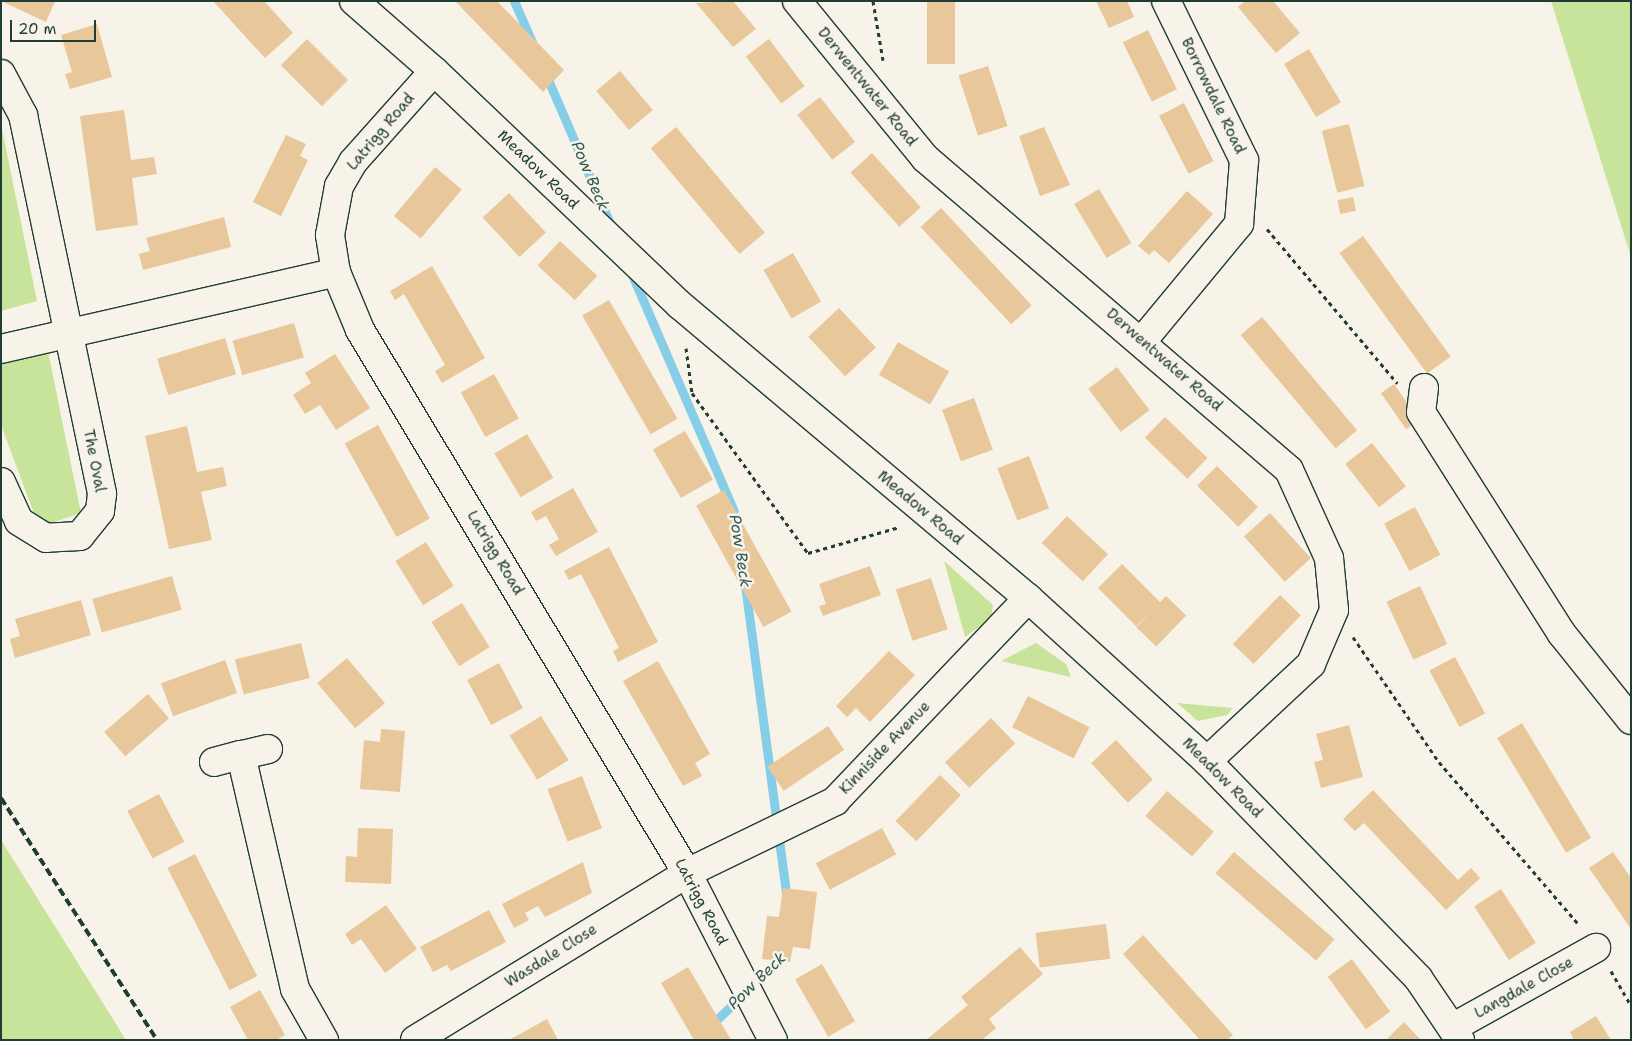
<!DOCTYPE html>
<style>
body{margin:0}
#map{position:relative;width:1632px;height:1041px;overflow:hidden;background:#f7f3e8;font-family:"Shantell Sans",sans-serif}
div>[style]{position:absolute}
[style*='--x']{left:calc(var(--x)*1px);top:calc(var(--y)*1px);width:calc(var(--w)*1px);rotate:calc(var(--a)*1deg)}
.green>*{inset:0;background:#c8e39a}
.stream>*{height:9px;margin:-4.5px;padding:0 4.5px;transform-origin:4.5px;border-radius:4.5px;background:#86cde7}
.building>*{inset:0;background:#e8c79a;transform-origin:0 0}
.path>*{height:3px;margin-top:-1.5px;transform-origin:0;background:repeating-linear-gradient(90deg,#1f3d34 0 4px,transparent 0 8px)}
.roads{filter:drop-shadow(1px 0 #1f3d34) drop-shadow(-1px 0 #1f3d34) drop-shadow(0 1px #1f3d34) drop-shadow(0 -1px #1f3d34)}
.minor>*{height:28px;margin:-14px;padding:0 14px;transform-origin:14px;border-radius:14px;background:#f7f3e8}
.rail>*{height:4px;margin-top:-2px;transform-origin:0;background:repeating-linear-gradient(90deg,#1f3d34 0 8px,transparent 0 12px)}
span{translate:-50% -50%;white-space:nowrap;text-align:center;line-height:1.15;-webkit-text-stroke:5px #f7f3e8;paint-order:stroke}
.street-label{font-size:15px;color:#1f3d34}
.water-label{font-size:16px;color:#345a58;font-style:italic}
.frame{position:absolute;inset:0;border:2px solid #1f3d34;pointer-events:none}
.scale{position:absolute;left:10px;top:20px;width:86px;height:22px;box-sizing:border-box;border:2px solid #1f3d34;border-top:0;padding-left:6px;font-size:15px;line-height:18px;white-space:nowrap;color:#1f3d34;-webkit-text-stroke:4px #f7f3e8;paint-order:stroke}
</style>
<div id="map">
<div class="green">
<i style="clip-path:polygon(1551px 1px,1631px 1px,1631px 257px)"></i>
<i style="clip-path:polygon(1px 124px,37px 301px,1px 311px)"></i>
<i style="clip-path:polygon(45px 337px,81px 513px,39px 527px,1px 425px,1px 355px)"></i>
<i style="clip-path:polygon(944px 561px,993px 605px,991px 618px,965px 637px)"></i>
<i style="clip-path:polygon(1036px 643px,1066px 664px,1071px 677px,1001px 661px)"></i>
<i style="clip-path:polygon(1177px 703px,1233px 708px,1227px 715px,1198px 721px)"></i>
<i style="clip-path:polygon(1px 840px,126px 1040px,1px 1039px)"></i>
</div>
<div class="stream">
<i style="--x:514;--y:1;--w:45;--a:66.3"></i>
<i style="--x:546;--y:75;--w:164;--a:66.7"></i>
<i style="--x:630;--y:270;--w:262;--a:66.7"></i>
<i style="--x:745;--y:585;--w:318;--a:82.4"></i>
<i style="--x:710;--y:1026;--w:105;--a:-43.5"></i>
</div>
<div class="building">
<i style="clip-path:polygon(1px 1px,55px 1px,46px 22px)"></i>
<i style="clip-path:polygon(213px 1px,264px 1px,293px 33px,265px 58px)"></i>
<i style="clip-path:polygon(455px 1px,497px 1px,564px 70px,543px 92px)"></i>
<i style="clip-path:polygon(733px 1px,756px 29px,733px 47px,696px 3px)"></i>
<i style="left:927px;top:1px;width:28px;height:63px"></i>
<i style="clip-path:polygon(1096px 1px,1127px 1px,1134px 17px,1109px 28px)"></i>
<i style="clip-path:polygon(1245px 1px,1273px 1px,1300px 33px,1276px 53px,1238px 7px)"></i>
<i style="clip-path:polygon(97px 24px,112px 77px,70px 89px,65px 74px,72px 72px,61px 35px)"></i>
<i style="left:1148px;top:30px;width:66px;height:28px;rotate:64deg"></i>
<i style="left:307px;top:39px;width:58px;height:37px;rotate:45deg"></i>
<i style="left:769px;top:39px;width:59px;height:29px;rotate:53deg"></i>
<i style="left:1309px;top:49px;width:62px;height:29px;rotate:59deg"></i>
<i style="left:988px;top:66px;width:63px;height:31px;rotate:72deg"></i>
<i style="left:620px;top:71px;width:51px;height:31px;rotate:50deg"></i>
<i style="left:820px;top:97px;width:57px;height:29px;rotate:52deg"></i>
<i style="left:1184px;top:103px;width:65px;height:28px;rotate:63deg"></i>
<i style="clip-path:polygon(124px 110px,131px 160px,154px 157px,157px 174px,132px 178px,138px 225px,96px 231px,80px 116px)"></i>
<i style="left:1349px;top:124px;width:64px;height:28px;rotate:76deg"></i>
<i style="left:676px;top:127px;width:138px;height:33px;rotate:50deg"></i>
<i style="clip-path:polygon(1044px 127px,1070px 185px,1040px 196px,1019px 136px)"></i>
<i style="clip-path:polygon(286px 135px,306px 144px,300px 156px,308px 160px,281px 216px,253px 202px)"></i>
<i style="left:872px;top:153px;width:73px;height:29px;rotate:48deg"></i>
<i style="left:435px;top:167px;width:35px;height:64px;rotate:40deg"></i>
<i style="left:1099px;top:189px;width:63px;height:29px;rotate:59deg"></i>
<i style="clip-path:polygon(1187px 191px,1213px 214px,1169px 263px,1154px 250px,1149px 255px,1138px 246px)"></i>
<i style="left:509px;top:193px;width:54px;height:36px;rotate:47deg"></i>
<i style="left:1353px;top:197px;width:14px;height:16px;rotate:78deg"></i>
<i style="left:941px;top:208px;width:133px;height:28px;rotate:47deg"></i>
<i style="clip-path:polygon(224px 217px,231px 247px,143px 270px,139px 254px,150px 251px,146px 238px)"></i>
<i style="left:1363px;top:236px;width:149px;height:29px;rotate:54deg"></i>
<i style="left:560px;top:241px;width:51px;height:33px;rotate:43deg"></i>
<i style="left:793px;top:253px;width:56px;height:34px;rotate:60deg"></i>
<i style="clip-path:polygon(432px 266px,485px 358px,442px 383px,435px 371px,445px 365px,404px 294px,395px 300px,390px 291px)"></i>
<i style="left:609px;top:300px;width:137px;height:31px;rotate:60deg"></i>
<i style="left:839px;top:308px;width:54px;height:42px;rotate:47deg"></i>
<i style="left:1262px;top:317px;width:148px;height:28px;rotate:50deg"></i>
<i style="left:294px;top:323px;width:36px;height:64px;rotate:74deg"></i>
<i style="left:225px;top:338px;width:38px;height:71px;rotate:73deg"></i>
<i style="left:898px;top:342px;width:59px;height:38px;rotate:30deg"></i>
<i style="clip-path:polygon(335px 354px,370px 408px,336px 430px,320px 405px,305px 414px,293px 395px,311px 383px,305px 373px)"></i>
<i style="left:1117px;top:367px;width:54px;height:36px;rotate:53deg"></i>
<i style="left:494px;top:374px;width:51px;height:38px;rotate:61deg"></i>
<i style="left:1394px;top:384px;width:44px;height:16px;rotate:55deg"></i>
<i style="left:974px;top:398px;width:55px;height:34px;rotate:70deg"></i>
<i style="left:1165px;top:417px;width:59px;height:29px;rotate:44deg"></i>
<i style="left:378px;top:425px;width:107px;height:38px;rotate:61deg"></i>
<i style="clip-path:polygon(187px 426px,197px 472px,223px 467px,227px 486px,201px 492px,212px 540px,169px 549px,145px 436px)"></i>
<i style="left:685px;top:431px;width:56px;height:37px;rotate:60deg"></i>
<i style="left:527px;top:434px;width:51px;height:38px;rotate:59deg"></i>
<i style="left:1372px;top:443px;width:55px;height:34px;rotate:52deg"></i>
<i style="left:1029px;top:456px;width:56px;height:34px;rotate:69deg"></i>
<i style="left:1217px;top:466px;width:58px;height:28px;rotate:45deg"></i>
<i style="clip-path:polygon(573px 488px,598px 532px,556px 556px,549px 545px,559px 539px,546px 516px,536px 521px,531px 512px)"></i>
<i style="left:724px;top:490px;width:139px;height:32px;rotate:61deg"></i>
<i style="left:1415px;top:507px;width:54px;height:35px;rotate:62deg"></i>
<i style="left:1270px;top:513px;width:61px;height:35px;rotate:48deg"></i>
<i style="left:1067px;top:516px;width:56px;height:37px;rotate:43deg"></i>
<i style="left:426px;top:542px;width:52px;height:36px;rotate:58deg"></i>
<i style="clip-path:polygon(609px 547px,658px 642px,618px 662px,613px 651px,619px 648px,581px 574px,569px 580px,564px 571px)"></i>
<i style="left:1122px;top:564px;width:54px;height:34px;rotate:45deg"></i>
<i style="clip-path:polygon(870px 566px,881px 595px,823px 616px,819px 606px,826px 604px,819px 584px)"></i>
<i style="left:172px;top:576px;width:35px;height:83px;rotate:74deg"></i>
<i style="left:931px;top:578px;width:54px;height:37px;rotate:72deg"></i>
<i style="left:1420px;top:586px;width:64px;height:37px;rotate:65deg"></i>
<i style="left:1280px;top:595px;width:29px;height:68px;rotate:44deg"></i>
<i style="left:1166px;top:596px;width:28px;height:43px;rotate:44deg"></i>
<i style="clip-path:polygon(81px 600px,91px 635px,15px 658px,10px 639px,20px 636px,15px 619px)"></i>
<i style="left:462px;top:603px;width:52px;height:36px;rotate:58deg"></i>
<i style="left:301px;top:643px;width:36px;height:68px;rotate:76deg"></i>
<i style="clip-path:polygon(889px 651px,915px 675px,870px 722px,856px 708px,847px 717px,836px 706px)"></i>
<i style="left:1455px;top:657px;width:64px;height:29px;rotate:62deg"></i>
<i style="left:347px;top:658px;width:59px;height:39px;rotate:50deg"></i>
<i style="left:225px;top:660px;width:35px;height:68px;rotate:70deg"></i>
<i style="clip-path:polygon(658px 661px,710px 754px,695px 763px,702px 776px,683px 786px,623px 681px)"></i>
<i style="left:499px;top:663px;width:51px;height:36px;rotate:62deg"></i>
<i style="left:148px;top:694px;width:32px;height:58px;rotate:49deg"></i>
<i style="left:1028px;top:696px;width:69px;height:35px;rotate:27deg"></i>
<i style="left:541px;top:716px;width:52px;height:37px;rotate:58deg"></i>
<i style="left:991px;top:718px;width:35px;height:64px;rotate:46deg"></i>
<i style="left:1522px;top:723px;width:134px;height:29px;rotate:59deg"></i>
<i style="clip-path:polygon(1349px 725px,1363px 777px,1321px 788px,1314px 762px,1323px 760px,1316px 734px)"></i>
<i style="left:828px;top:726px;width:29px;height:73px;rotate:56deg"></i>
<i style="clip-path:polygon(381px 729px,405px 731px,400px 792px,360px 789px,364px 740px,380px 742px)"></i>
<i style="left:1116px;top:740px;width:54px;height:34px;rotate:47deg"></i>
<i style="left:940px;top:775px;width:29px;height:64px;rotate:44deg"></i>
<i style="left:582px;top:776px;width:56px;height:37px;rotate:69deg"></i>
<i style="clip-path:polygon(1373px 790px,1458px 880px,1471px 868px,1480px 878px,1446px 910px,1364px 823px,1355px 831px,1343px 819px)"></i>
<i style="left:1167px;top:791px;width:62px;height:33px;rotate:41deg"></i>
<i style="left:159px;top:794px;width:54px;height:36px;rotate:62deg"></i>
<i style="clip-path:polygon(358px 828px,393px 829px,391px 884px,345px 882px,346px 856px,357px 857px)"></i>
<i style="left:882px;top:828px;width:30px;height:75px;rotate:62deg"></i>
<i style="left:1234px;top:852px;width:133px;height:28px;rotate:41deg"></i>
<i style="clip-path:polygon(1613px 852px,1631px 878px,1631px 929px,1589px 868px)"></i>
<i style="left:195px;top:854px;width:137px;height:31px;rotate:63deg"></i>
<i style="clip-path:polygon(583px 862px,592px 893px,545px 917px,538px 906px,525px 913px,529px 920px,514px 928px,502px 904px)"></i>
<i style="clip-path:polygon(783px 888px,817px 892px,810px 949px,793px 947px,790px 962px,762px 959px,767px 916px,779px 917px)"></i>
<i style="left:1501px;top:889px;width:64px;height:32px;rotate:57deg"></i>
<i style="clip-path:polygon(386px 905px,417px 949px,385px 973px,361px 939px,352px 945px,345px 934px)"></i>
<i style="clip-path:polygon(489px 910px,506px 942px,451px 971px,447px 965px,433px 972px,420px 947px)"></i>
<i style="left:1106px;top:924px;width:35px;height:71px;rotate:83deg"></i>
<i style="clip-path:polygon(1143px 935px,1233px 1035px,1227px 1040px,1200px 1040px,1123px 954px)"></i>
<i style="clip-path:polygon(1020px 947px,1043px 974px,989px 1019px,996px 1028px,982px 1040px,926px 1040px,968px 1005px,961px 997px)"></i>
<i style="left:1352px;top:959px;width:65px;height:30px;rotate:54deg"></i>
<i style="left:822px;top:964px;width:66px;height:31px;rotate:60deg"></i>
<i style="clip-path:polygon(688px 967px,731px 1040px,694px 1040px,661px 983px)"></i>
<i style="clip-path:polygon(260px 990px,285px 1035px,276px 1040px,248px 1040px,230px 1007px)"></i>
<i style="clip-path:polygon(1596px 1016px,1611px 1040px,1574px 1040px,1570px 1032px)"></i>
<i style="clip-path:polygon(547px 1019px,558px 1040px,509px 1040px)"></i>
<i style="clip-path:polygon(1404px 1022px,1421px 1040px,1386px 1040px)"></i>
</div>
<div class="path">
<i style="--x:873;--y:1;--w:60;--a:80.4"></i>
<i style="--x:1267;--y:229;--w:202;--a:49.8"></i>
<i style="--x:686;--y:348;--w:45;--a:82.4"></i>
<i style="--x:692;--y:393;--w:198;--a:54.1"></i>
<i style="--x:808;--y:553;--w:95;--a:-15.9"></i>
<i style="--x:1353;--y:637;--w:152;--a:55.5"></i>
<i style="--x:1439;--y:762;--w:215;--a:49.3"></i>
<i style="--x:1611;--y:971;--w:39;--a:60"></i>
</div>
<div class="roads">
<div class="minor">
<i style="--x:354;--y:1;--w:106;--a:41.2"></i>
<i style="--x:434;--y:71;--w:340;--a:43.6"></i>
<i style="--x:680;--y:305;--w:455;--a:40.1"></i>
<i style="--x:1028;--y:598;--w:242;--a:42.3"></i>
<i style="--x:1207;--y:761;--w:303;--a:45.8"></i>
<i style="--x:1418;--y:978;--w:75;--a:55.9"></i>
<i style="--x:797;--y:1;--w:203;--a:50.8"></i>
<i style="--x:925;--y:158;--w:479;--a:40.6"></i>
<i style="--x:1289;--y:470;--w:97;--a:65.6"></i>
<i style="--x:1329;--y:558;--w:52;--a:84.5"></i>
<i style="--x:1334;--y:610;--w:59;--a:113.1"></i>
<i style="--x:1311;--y:664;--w:142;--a:137"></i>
<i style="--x:434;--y:71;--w:122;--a:131.7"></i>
<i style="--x:353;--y:162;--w:28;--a:120"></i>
<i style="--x:339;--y:186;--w:50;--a:100.4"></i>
<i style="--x:330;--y:235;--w:37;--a:81"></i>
<i style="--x:336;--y:272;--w:63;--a:67.5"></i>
<i style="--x:360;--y:330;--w:634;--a:58.94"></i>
<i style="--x:687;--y:873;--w:188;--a:62.8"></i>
<i style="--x:1;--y:74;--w:47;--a:61.8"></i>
<i style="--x:23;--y:115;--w:387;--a:78.2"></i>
<i style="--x:102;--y:494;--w:17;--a:97"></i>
<i style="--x:100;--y:511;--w:32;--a:129"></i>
<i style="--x:80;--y:536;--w:34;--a:177"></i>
<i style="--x:46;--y:538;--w:32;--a:-148"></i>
<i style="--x:19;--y:521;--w:43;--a:-114.8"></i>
<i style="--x:1143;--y:340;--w:151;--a:-50.4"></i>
<i style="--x:1239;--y:224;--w:64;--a:-85.5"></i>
<i style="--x:1244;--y:160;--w:177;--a:-116.1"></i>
<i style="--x:1;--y:349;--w:344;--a:-12.9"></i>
<i style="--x:1424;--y:388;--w:24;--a:97"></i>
<i style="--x:1421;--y:412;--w:263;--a:57.6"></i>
<i style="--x:1562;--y:634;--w:110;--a:51.3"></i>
<i style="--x:268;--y:749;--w:28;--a:167"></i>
<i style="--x:241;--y:755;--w:240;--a:77"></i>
<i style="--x:295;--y:989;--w:59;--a:60.4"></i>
<i style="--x:214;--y:762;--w:28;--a:-15"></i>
<i style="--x:1452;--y:1028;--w:165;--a:-29.1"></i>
<i style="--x:415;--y:1040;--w:319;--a:-31.5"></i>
<i style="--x:687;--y:873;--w:165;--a:-25.9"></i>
<i style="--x:835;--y:801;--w:280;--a:-46.4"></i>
</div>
</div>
<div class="rail">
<i style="--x:1;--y:798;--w:288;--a:57.2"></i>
</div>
<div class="street-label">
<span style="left:867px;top:87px;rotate:51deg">Derwentwater Road</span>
<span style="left:1213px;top:96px;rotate:64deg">Borrowdale Road</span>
<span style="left:381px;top:132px;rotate:-50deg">Latrigg Road</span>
<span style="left:538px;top:170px;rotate:44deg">Meadow Road</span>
<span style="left:1164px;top:360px;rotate:41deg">Derwentwater Road</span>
<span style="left:94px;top:461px;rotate:79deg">The Oval</span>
<span style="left:920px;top:508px;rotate:40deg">Meadow Road</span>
<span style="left:495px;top:553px;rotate:59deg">Latrigg Road</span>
<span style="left:885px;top:748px;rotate:-46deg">Kinniside Avenue</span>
<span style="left:1222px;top:778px;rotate:45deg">Meadow Road</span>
<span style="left:701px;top:902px;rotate:62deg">Latrigg Road</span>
<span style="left:551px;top:956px;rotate:-32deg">Wasdale Close</span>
<span style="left:1524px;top:988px;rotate:-29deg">Langdale Close</span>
</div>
<div class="water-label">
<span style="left:590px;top:176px;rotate:67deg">Pow Beck</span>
<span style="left:740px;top:551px;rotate:81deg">Pow Beck</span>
<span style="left:757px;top:981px;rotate:-44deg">Pow Beck</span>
</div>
<div class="frame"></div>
<div class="scale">20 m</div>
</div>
